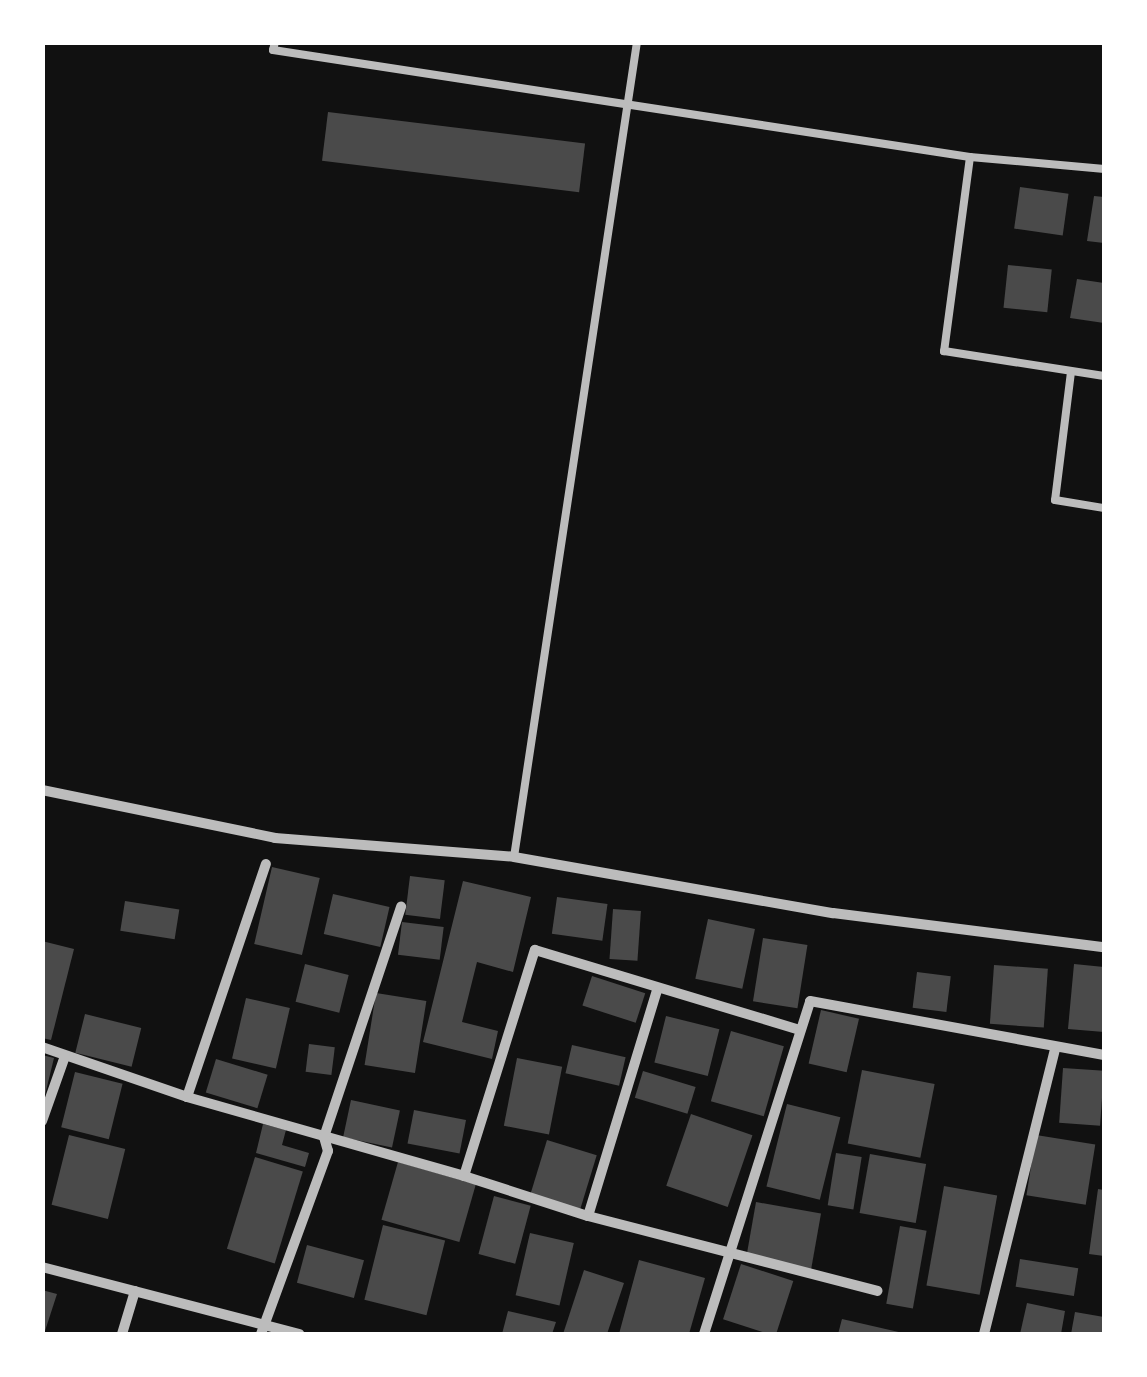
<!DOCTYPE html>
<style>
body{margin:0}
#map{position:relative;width:1147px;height:1377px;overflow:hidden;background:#111;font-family:Roboto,sans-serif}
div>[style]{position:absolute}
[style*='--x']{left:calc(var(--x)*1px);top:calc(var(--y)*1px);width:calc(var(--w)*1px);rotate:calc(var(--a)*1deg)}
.building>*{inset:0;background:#4a4a4a;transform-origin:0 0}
.service>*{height:8px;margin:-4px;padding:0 4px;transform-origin:4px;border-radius:4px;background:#bcbcbc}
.minor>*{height:10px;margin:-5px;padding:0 5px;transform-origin:5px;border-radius:5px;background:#bcbcbc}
span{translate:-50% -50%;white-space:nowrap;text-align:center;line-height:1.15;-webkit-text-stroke:8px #fff;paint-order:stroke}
.frame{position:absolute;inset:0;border:45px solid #fff;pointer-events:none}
</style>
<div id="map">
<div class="building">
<i style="left:328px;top:112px;width:259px;height:49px;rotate:7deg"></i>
<i style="left:1020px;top:187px;width:49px;height:42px;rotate:8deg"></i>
<i style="clip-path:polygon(1094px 196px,1104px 197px,1104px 243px,1087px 241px)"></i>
<i style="left:1008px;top:265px;width:44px;height:43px;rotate:6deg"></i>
<i style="clip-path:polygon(1077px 279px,1104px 283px,1104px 323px,1070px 318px)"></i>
<i style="left:272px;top:867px;width:49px;height:79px;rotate:13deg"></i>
<i style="left:410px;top:876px;width:35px;height:39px;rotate:7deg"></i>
<i style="clip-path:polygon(463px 881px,531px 897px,513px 972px,477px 962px,462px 1022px,498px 1031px,492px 1059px,423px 1042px)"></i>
<i style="left:333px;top:894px;width:58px;height:41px;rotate:13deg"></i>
<i style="left:557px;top:897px;width:51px;height:37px;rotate:8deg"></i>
<i style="left:125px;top:901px;width:55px;height:30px;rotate:9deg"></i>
<i style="left:613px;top:909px;width:28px;height:50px;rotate:4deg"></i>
<i style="left:708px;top:919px;width:48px;height:61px;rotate:12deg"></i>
<i style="left:402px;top:922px;width:42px;height:33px;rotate:7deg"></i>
<i style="left:763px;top:938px;width:45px;height:64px;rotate:9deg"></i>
<i style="clip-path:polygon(42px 941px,74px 949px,51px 1040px,42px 1038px)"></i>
<i style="left:305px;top:964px;width:45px;height:39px;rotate:14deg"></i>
<i style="clip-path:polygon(1074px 964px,1104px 967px,1104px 1032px,1068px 1029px)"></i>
<i style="left:994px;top:965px;width:54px;height:59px;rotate:4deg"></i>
<i style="left:917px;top:972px;width:34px;height:36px;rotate:7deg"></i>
<i style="left:592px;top:976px;width:56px;height:31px;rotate:18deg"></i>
<i style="left:376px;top:993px;width:51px;height:73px;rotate:9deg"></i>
<i style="left:246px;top:998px;width:45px;height:62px;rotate:13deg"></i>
<i style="left:821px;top:1010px;width:39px;height:55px;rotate:13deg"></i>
<i style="left:85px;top:1014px;width:58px;height:40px;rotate:14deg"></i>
<i style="left:666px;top:1016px;width:55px;height:48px;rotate:14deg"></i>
<i style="left:731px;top:1031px;width:55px;height:73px;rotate:16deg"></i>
<i style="left:309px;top:1044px;width:26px;height:28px;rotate:7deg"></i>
<i style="left:572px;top:1045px;width:55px;height:29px;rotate:13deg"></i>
<i style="clip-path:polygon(42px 1055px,54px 1058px,44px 1099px,42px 1098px)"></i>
<i style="left:517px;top:1058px;width:46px;height:69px;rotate:11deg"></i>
<i style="left:216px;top:1059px;width:54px;height:35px;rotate:17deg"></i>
<i style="left:1063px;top:1068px;width:41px;height:55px;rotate:4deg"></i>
<i style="left:862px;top:1070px;width:74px;height:75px;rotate:11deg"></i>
<i style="left:643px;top:1071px;width:55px;height:28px;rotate:17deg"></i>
<i style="left:75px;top:1072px;width:49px;height:57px;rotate:14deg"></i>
<i style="left:351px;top:1100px;width:50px;height:38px;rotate:12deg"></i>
<i style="left:787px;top:1104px;width:55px;height:85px;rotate:14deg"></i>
<i style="left:414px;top:1110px;width:53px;height:34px;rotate:11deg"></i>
<i style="left:691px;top:1114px;width:65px;height:76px;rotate:19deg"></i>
<i style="clip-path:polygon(263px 1124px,286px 1130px,282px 1145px,309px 1153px,305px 1167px,256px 1153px)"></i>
<i style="left:69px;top:1135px;width:58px;height:72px;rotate:14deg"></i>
<i style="left:1036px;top:1135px;width:60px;height:61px;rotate:9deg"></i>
<i style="left:547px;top:1140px;width:52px;height:57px;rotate:17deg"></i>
<i style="left:836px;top:1153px;width:26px;height:53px;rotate:9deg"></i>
<i style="left:870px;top:1154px;width:57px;height:60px;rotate:10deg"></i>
<i style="left:255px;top:1157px;width:50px;height:96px;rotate:17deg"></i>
<i style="left:398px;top:1162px;width:81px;height:60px;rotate:16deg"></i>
<i style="left:944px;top:1186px;width:54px;height:101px;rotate:10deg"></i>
<i style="clip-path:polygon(1098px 1189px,1104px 1190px,1104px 1256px,1089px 1254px)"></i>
<i style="left:494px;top:1196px;width:38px;height:60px;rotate:15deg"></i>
<i style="left:756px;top:1202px;width:66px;height:57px;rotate:10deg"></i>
<i style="left:383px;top:1225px;width:64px;height:77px;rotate:14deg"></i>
<i style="left:900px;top:1226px;width:27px;height:79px;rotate:10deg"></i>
<i style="left:530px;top:1233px;width:45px;height:64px;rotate:13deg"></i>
<i style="left:307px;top:1245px;width:59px;height:39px;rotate:15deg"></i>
<i style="left:1020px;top:1259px;width:59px;height:28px;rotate:9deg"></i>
<i style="clip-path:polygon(639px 1260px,705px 1278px,689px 1334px,619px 1334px)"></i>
<i style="left:741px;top:1264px;width:55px;height:58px;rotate:18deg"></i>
<i style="clip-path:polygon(584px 1270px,624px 1283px,607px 1334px,563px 1334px)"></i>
<i style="clip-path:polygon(42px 1290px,57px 1294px,44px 1334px,42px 1334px)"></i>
<i style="clip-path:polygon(1027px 1303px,1065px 1311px,1061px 1334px,1020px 1334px)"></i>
<i style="clip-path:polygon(508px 1311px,556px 1322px,552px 1334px,502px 1334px)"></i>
<i style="clip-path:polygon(1075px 1312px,1104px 1317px,1104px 1334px,1071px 1334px)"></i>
<i style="clip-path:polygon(842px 1319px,903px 1333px,902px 1334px,838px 1334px)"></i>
</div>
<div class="service">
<i style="--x:275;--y:42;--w:8;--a:104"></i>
<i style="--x:273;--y:50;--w:705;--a:8.73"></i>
<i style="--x:970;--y:157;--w:135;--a:5.1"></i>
<i style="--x:970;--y:157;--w:196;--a:97.6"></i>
<i style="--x:944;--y:351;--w:162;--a:8.9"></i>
<i style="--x:1071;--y:372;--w:129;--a:97.1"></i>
<i style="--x:1055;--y:500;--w:50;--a:9.3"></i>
<i style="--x:514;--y:857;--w:824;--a:-81.42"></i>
</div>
<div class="minor">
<i style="--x:42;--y:790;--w:238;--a:11.6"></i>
<i style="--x:275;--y:838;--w:240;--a:4.5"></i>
<i style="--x:514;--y:857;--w:324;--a:10"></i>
<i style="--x:833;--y:913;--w:273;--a:7.2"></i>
<i style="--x:42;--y:1047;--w:153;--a:19"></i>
<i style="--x:187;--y:1097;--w:288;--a:15.9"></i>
<i style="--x:464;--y:1176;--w:237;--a:-72.6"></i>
<i style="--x:535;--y:950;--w:274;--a:16.8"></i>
<i style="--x:187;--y:1097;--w:246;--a:-71.3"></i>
<i style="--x:42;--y:1121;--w:69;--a:-70.5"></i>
<i style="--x:464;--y:1176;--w:130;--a:17.9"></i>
<i style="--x:588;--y:1216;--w:299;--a:14.5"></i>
<i style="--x:588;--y:1216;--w:236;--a:-73"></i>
<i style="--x:42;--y:1267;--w:266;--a:14.6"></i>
<i style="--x:122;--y:1334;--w:45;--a:-73.2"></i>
<i style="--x:261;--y:1334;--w:195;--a:-69.9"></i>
<i style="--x:328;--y:1151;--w:15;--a:-106"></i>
<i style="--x:324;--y:1137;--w:243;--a:-71.5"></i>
<i style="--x:704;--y:1334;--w:349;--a:-72.3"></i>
<i style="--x:810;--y:1001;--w:299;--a:10.4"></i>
<i style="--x:984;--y:1334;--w:293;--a:-76"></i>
</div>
<div class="frame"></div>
</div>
